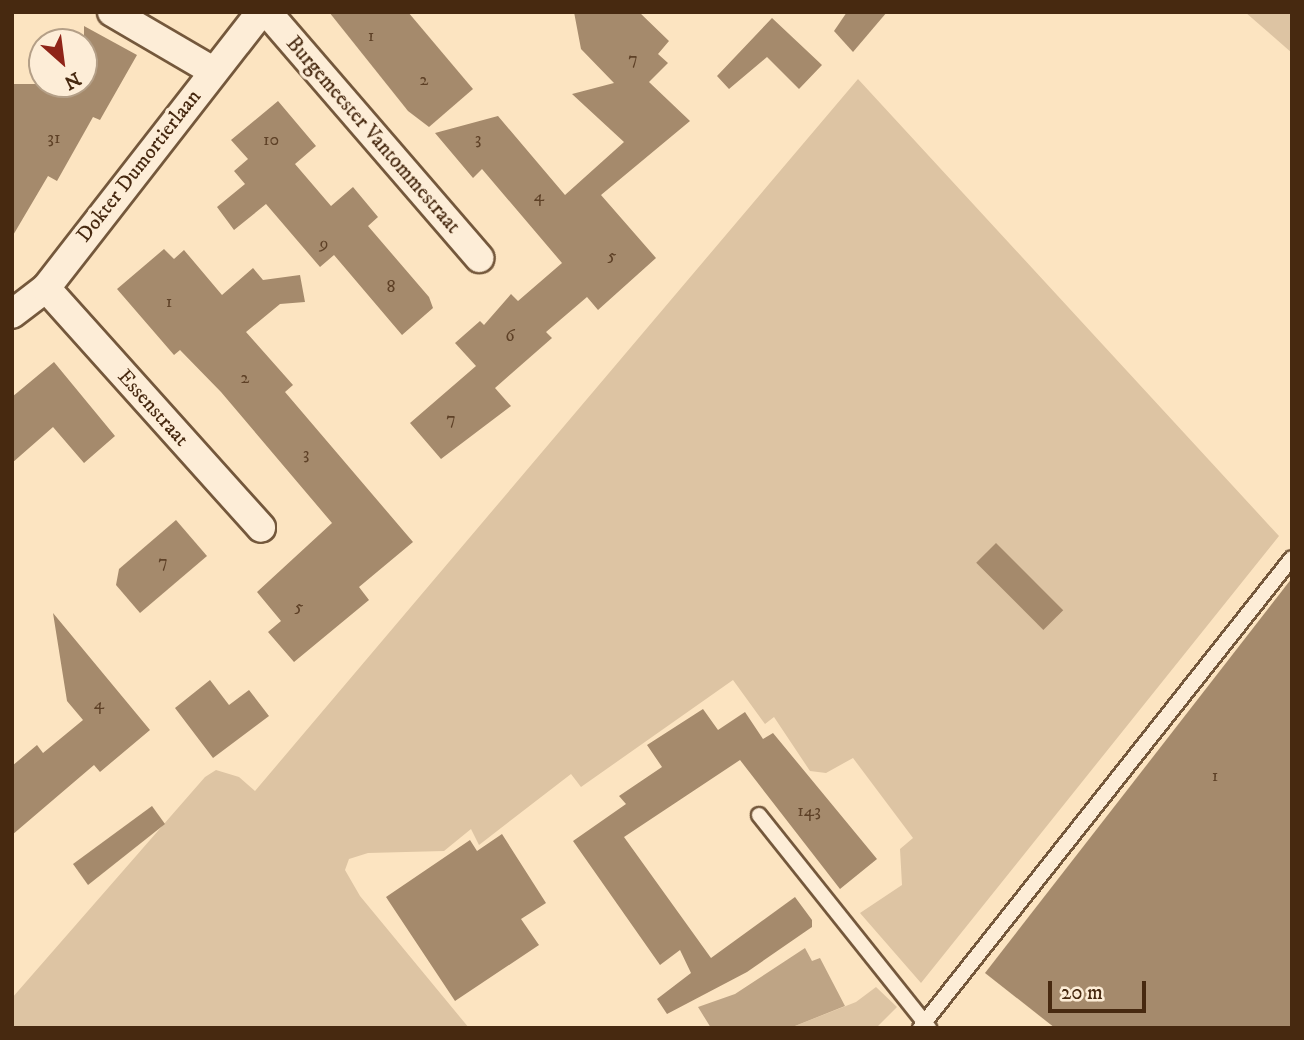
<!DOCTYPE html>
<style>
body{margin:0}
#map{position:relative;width:1304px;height:1040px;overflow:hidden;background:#fce4c1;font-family:"IM FELL DW Pica",serif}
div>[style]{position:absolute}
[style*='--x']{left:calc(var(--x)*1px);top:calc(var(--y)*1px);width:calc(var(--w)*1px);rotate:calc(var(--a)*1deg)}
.green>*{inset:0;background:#ddc4a3}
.water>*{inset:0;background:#bea485}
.building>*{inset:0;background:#a58a6c;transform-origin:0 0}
.roads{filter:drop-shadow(2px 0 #74583c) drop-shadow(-2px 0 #74583c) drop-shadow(0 2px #74583c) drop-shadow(0 -2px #74583c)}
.service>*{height:14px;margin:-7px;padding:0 7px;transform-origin:7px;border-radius:7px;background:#fdedd7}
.minor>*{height:28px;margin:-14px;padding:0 14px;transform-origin:14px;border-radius:14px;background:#fdedd7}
span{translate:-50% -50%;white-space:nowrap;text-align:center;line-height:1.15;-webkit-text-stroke:7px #fdedd7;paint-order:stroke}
.number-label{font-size:18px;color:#5e4127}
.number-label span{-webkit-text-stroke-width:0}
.street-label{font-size:21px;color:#472910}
.frame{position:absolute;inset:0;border:14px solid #472910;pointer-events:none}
.north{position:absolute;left:28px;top:28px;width:70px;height:70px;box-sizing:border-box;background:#fdedd7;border:2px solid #b49f87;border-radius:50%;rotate:152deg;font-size:19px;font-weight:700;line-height:28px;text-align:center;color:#472910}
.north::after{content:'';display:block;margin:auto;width:24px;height:32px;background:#8f2418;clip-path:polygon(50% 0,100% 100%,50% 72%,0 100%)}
.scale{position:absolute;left:1048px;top:981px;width:98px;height:32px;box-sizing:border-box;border:4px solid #472910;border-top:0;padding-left:9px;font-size:21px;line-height:24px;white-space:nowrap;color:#472910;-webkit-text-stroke:5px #fdedd7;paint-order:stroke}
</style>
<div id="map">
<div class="green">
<i style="clip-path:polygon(1245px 12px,1292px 12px,1292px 53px)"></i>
<i style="clip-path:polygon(858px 79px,1279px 536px,921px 983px,860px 913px,902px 885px,900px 849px,913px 838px,853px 758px,826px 773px,810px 771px,774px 717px,765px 724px,733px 680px,581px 787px,571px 774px,479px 845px,471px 829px,444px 851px,368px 853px,349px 859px,345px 870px,360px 896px,469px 1028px,12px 1028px,12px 998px,205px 777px,216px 770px,239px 777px,255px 791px)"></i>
<i style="clip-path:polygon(876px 987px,897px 1007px,876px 1028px,790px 1028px,856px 1002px)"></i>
</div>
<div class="water">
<i style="clip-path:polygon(805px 948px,812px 961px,820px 958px,845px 1006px,790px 1028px,711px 1028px,698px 1007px,735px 994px)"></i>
</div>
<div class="building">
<i style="clip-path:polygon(329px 12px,408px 12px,473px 89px,429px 127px,408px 111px)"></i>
<i style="clip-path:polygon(574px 12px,639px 12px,669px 41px,658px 54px,668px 63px,649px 82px,690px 121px,601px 195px,656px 258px,598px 310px,587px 297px,546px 332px,552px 338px,495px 388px,511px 406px,441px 459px,410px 423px,476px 366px,455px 343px,480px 321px,484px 325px,511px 294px,518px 301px,562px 263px,482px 169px,473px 178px,435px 133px,498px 116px,565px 195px,624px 142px,572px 94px,614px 83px,581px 49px)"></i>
<i style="clip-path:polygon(847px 12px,887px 12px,853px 52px,834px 31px)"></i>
<i style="clip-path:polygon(772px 18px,822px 65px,799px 89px,767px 57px,729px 89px,717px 76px)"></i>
<i style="clip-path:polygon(84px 26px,137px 55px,100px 120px,93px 117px,57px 181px,48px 176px,12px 237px,12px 84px,84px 84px)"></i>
<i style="clip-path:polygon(278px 101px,316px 146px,295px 164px,331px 206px,353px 187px,378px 217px,368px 226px,429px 297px,433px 308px,402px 335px,334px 255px,320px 267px,266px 204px,234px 230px,217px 207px,245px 184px,234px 171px,248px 159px,231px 140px)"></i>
<i style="clip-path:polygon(164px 249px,174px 259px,184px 250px,222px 295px,253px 268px,263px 280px,300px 275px,305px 302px,280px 304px,246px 332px,293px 385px,285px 392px,413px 542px,359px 587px,369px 600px,294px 662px,268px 632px,281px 621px,257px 592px,332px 523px,221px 392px,180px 350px,174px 355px,117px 289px)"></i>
<i style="clip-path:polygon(54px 362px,115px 436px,84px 463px,53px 427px,12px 463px,12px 397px)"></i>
<i style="clip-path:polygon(176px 520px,207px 556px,140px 613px,116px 585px,119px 569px)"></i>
<i style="left:996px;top:543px;width:95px;height:28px;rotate:45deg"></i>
<i style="clip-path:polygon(1292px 578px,1292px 1028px,1055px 1028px,985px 973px)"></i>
<i style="clip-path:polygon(53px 613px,150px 730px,100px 772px,94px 765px,12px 835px,12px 766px,37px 745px,43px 753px,83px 720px,67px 701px)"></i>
<i style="clip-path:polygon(210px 680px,229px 705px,249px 690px,269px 716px,213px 758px,175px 708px)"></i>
<i style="clip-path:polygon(703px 709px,718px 730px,745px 712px,763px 739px,773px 733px,877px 859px,840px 889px,740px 760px,624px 837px,711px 958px,795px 897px,812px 920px,812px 927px,747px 972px,667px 1014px,657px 999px,691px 973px,680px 950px,660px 965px,573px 841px,626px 804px,619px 796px,662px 767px,647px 745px)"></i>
<i style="clip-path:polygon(152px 806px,165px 824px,88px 885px,73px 864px)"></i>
<i style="clip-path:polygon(502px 834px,546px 903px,521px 919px,539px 945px,455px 1001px,386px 897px,470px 840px,477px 851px)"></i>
</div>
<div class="roads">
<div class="service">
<i style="--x:759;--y:815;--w:273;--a:51.4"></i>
<i style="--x:920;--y:1028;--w:599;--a:-51.64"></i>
</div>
<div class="minor">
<i style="--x:112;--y:12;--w:117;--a:30.3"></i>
<i style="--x:267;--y:12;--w:325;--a:49.2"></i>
<i style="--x:46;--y:288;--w:322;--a:48.1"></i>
<i style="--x:12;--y:314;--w:43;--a:-37.4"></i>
<i style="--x:46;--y:288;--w:350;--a:-52.1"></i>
</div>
</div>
<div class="number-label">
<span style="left:371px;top:36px">1</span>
<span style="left:633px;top:59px">7</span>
<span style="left:424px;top:80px">2</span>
<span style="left:54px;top:138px">31</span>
<span style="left:478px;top:139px">3</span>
<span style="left:271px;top:140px">10</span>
<span style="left:539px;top:196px">4</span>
<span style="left:324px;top:244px">9</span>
<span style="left:612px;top:256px">5</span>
<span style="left:391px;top:287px">8</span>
<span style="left:169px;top:302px">1</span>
<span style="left:510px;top:336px">6</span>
<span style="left:245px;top:378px">2</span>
<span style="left:451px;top:419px">7</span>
<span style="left:306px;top:454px">3</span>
<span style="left:163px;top:562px">7</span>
<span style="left:299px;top:607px">5</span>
<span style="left:99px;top:704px">4</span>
<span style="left:1215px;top:776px">1</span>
<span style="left:809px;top:811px">143</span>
</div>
<div class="street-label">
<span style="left:373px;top:135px;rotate:49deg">Burgemeester Vantommestraat</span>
<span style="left:139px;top:166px;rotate:-52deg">Dokter Dumortierlaan</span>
<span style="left:153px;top:408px;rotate:48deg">Essenstraat</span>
</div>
<div class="frame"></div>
<div class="north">N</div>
<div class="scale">20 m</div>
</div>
